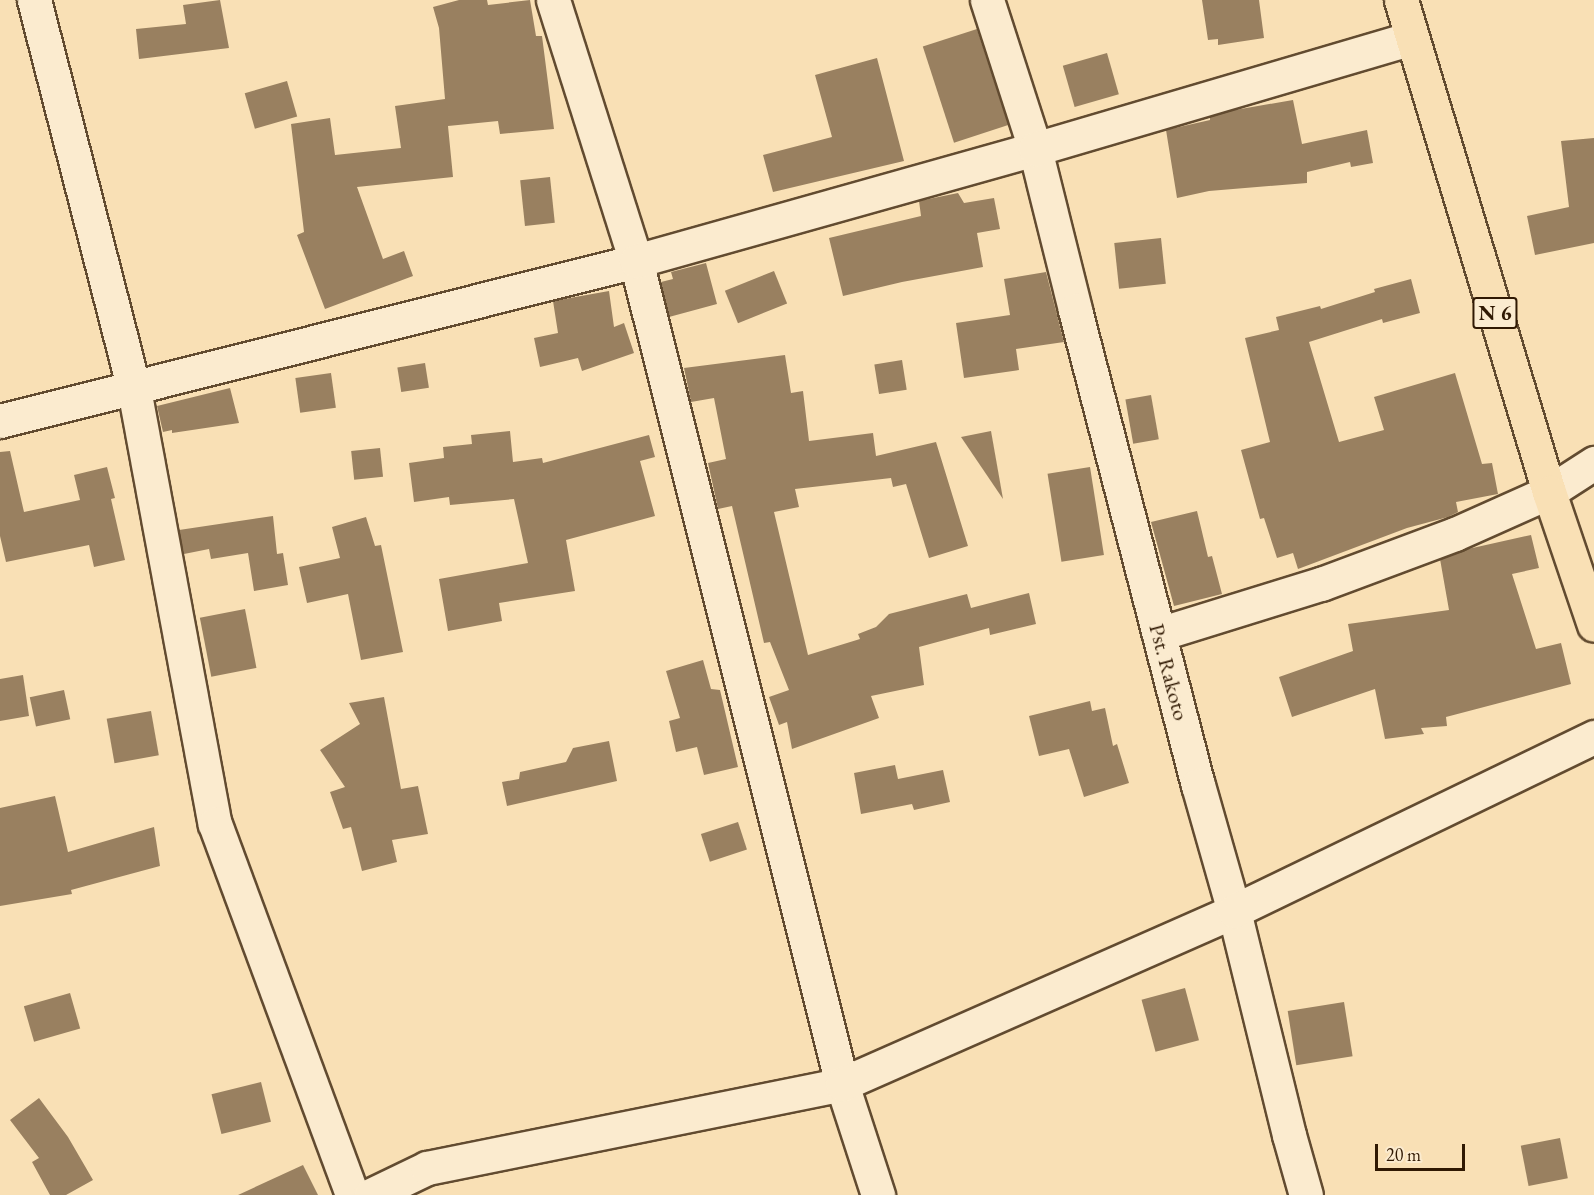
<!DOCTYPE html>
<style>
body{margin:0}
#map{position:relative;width:1594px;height:1195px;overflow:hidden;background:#f9e0b5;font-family:"EB Garamond",serif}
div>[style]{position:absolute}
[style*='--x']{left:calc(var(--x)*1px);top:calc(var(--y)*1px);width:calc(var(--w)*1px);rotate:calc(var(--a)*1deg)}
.building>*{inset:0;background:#998060;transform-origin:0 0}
.roads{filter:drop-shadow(2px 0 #624b30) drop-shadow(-2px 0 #624b30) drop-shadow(0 2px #624b30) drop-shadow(0 -2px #624b30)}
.street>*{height:33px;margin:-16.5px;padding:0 16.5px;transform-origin:16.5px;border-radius:16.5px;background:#fbebcf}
.primary>*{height:33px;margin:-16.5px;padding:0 16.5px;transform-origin:16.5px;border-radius:16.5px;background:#f9e0b5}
span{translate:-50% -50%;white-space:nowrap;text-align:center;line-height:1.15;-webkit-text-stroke:4.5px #fbebcf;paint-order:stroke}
.shield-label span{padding:2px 4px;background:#fbebcf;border:2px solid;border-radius:4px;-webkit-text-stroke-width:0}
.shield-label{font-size:21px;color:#301903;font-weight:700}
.street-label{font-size:22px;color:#301903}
.scale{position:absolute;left:1375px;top:1144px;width:90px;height:27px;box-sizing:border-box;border:3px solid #301903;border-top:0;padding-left:8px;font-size:18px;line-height:21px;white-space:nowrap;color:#301903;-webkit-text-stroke:4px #fbebcf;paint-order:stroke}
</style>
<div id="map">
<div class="building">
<i style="clip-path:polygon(220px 0,229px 48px,139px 59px,136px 29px,186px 24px,183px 5px)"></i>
<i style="clip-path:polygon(459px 0,487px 0,488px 5px,530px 0,536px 36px,542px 36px,554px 129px,500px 134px,498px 121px,448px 126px,453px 177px,357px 187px,383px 259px,404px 251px,413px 276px,325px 309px,297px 235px,304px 232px,291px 124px,330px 118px,335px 155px,401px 148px,395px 106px,445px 99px,439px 28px,433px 7px)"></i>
<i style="clip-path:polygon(1202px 0,1259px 0,1264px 38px,1218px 45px,1218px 39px,1208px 40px)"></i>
<i style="left:977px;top:29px;width:101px;height:57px;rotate:72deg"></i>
<i style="left:1107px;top:53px;width:43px;height:46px;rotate:74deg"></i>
<i style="clip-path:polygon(877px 58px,904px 161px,773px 192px,763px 155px,832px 137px,815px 75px)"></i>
<i style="left:287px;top:81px;width:37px;height:44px;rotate:74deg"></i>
<i style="clip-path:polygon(1293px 100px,1302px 144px,1367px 130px,1373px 163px,1351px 167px,1350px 162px,1307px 172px,1307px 183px,1209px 191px,1177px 198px,1166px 130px,1210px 120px,1210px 117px,1235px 110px)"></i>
<i style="clip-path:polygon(1594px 138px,1594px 243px,1535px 255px,1527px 216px,1569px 207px,1561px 141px)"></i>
<i style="left:550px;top:177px;width:46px;height:30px;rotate:84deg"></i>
<i style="clip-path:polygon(958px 193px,964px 203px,994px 198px,1000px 229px,977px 233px,983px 267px,902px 282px,843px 296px,829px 238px,921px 216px,919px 201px)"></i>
<i style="left:1161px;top:238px;width:46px;height:47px;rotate:84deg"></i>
<i style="clip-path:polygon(706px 263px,717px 304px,669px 317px,661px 282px,673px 279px,671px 272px)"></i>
<i style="left:774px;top:271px;width:35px;height:53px;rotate:68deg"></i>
<i style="clip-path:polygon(1046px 272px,1064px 342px,1016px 349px,1019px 370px,964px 378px,956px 323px,1010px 315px,1004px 279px)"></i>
<i style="clip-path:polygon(1411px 279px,1420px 313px,1383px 323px,1382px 319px,1309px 342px,1339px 442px,1384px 430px,1374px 397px,1455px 373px,1482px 464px,1492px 463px,1498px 494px,1456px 502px,1458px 512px,1448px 517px,1407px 528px,1298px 569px,1293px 553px,1277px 558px,1264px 518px,1260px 519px,1241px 450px,1270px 442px,1245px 338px,1279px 330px,1276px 317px,1320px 306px,1321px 309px,1375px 292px,1374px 289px)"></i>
<i style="clip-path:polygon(609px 291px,614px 327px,624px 323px,634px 353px,582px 371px,578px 358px,540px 367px,534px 338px,558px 333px,553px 301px)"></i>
<i style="clip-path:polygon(785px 355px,791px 393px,803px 391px,809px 441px,873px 433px,876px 456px,936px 442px,968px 546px,929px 558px,906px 484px,893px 487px,891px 478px,795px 489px,799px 507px,774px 512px,808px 655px,860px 639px,858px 634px,876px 627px,889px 614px,967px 594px,971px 608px,1029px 593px,1036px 624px,990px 635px,989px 628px,919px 647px,924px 685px,871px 696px,879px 718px,792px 749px,787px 722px,779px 725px,769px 697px,789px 690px,770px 642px,764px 643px,732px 506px,718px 509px,708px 463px,726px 459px,714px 398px,691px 402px,684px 368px)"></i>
<i style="left:902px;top:360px;width:30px;height:28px;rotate:81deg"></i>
<i style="left:425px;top:363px;width:25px;height:28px;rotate:81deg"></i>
<i style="left:331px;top:373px;width:35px;height:36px;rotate:82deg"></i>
<i style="clip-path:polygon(230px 388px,239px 423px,172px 433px,172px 430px,163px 432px,157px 406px)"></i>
<i style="left:1151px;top:395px;width:45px;height:26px;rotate:80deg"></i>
<i style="clip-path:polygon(510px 431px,513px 462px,542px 458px,543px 463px,649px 435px,655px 457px,640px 461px,655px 516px,566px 540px,575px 591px,499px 603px,502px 621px,448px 631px,439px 579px,528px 563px,514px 499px,450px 505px,449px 497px,414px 502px,409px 463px,444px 458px,443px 447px,472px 444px,471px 435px)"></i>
<i style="clip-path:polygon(991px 431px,1003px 499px,961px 437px)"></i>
<i style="left:380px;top:448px;width:29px;height:29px;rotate:84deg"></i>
<i style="clip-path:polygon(10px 451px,24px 512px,80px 500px,74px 475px,107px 467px,115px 498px,111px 499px,125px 560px,94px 567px,89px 545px,6px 562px,0 536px,0 452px)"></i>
<i style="left:1090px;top:467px;width:89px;height:43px;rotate:81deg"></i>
<i style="clip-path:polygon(1197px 511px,1208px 557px,1212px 556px,1222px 594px,1174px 606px,1151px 522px)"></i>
<i style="clip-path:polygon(273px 516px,277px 554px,283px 553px,288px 585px,254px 591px,248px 553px,211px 559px,209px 549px,184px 554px,179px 530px)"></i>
<i style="clip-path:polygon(366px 517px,375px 546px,381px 545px,403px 652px,361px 660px,348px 594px,307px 603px,299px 567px,340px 558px,332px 527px)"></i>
<i style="clip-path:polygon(1531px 535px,1539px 568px,1512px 574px,1536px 649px,1561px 643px,1571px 684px,1446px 717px,1447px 726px,1421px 728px,1424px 734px,1385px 739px,1375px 689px,1292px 717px,1279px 677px,1353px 651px,1348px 624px,1449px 610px,1440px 559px,1468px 549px)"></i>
<i style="left:245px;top:609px;width:60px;height:46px;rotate:79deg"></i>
<i style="clip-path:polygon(703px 660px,711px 689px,720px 690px,738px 767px,704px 775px,697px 747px,676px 752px,669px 721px,680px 718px,666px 671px)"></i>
<i style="clip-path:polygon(23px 675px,29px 716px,0 721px,0 679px)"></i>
<i style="left:64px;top:690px;width:30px;height:35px;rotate:78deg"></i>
<i style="clip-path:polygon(384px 697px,401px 789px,418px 786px,428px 834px,392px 840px,397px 862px,362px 871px,351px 827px,343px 829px,330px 792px,345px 787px,320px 750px,360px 724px,349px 703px)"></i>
<i style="clip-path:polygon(1090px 701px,1092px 711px,1105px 708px,1113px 746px,1117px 744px,1129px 783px,1084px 797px,1069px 749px,1039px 756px,1029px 716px)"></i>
<i style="left:151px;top:711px;width:45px;height:45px;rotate:80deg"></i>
<i style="clip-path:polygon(609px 741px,617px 781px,507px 806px,502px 782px,519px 779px,520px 772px,566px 762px,573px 748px)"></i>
<i style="clip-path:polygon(895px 765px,898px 779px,943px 770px,950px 802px,914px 810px,912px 804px,861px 814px,854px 773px)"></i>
<i style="clip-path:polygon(55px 796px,68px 852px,154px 827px,160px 866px,71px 890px,72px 894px,0 906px,0 808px)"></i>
<i style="left:738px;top:822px;width:29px;height:39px;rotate:72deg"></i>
<i style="left:1185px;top:988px;width:54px;height:45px;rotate:75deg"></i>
<i style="left:70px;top:993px;width:37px;height:48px;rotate:74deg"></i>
<i style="left:1344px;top:1002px;width:55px;height:57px;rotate:81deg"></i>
<i style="left:261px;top:1082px;width:41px;height:51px;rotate:76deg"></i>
<i style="clip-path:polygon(39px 1098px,68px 1137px,93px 1180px,66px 1195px,50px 1195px,32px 1162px,39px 1158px,10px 1120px)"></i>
<i style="left:1560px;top:1138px;width:41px;height:40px;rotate:79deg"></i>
<i style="clip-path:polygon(303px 1165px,318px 1195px,238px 1195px)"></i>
</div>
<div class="roads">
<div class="street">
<i style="--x:34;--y:0;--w:402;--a:75.6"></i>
<i style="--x:134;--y:389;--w:442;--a:79.5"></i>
<i style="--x:215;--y:824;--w:395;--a:69.7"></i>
<i style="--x:553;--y:0;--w:274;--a:72.4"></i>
<i style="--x:636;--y:261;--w:848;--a:75.95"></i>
<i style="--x:842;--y:1084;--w:117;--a:72"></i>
<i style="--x:987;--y:0;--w:157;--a:72.1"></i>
<i style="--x:1035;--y:149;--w:166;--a:76"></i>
<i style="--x:1075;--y:310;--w:491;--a:75.5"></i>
<i style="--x:1198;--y:785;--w:131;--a:74.1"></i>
<i style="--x:1234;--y:911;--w:231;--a:76.2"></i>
<i style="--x:1289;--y:1135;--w:62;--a:74.2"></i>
<i style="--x:0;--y:421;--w:656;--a:-14.12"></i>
<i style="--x:636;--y:261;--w:414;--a:-15.7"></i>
<i style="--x:1035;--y:149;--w:393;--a:-16.4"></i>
<i style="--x:1159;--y:634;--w:170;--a:-17.2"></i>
<i style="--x:1321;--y:584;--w:143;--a:-20.5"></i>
<i style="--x:1455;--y:534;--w:103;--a:-24.1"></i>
<i style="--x:1549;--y:492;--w:54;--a:-32.8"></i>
<i style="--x:371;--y:1195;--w:62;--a:-25.7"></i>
<i style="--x:427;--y:1168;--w:423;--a:-11.4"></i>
<i style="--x:842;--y:1084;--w:428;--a:-23.8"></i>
<i style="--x:1234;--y:911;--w:400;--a:-25.8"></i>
</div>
<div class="primary">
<i style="--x:1401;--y:0;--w:514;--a:73.26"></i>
<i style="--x:1549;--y:492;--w:140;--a:71.3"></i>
</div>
</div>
<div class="shield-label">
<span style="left:1495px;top:313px">N 6</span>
</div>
<div class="street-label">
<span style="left:1169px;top:672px;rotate:75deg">Pst. Rakoto</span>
</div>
<div class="scale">20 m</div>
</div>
